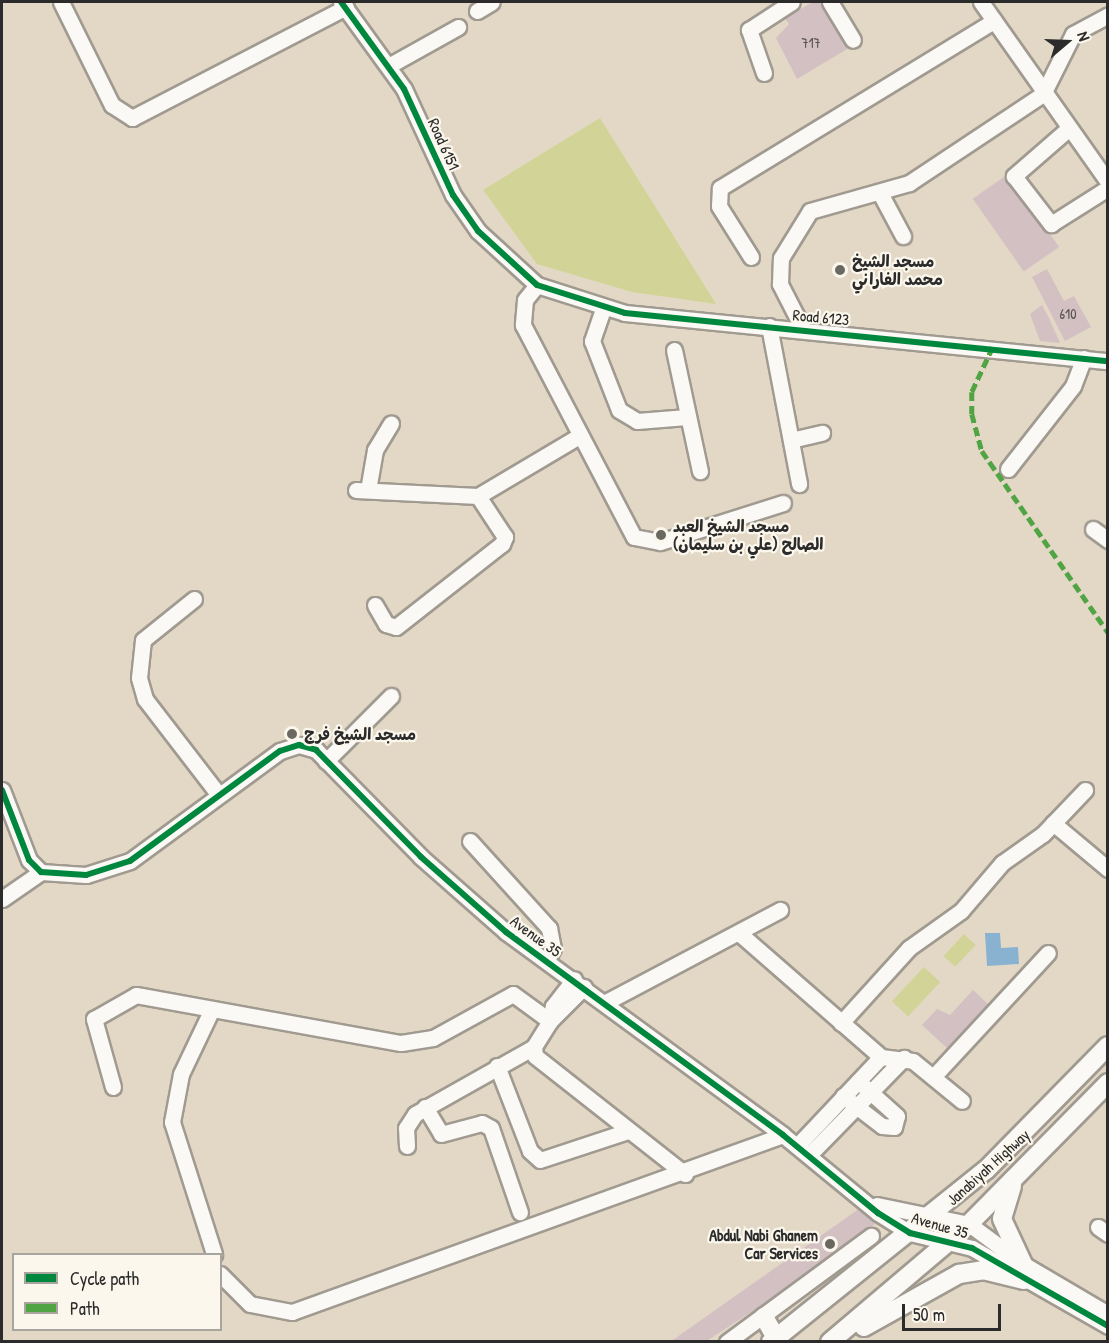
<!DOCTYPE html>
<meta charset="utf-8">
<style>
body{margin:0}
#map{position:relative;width:1109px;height:1343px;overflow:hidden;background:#e3d8c6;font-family:"Patrick Hand","Playpen Sans Arabic",sans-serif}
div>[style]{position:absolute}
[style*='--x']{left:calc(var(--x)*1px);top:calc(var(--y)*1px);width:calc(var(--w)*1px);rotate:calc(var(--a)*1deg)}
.green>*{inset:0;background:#d2d497;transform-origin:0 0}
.water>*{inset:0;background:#89b1d0}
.building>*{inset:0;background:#d2c0c3;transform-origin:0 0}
.roads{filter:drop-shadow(2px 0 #a09a90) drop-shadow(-2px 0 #a09a90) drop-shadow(0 2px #a09a90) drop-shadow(0 -2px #a09a90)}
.minor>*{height:15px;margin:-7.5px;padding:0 7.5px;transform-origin:7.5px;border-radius:7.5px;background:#fbf9f6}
.major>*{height:18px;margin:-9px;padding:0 9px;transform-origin:9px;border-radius:9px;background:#fbf9f6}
.quiet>*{height:4.5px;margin-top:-2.25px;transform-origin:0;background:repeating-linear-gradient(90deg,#51a443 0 9px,transparent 0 13.5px)}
.cycleway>*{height:6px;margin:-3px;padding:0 3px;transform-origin:3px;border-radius:3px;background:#00873e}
.dots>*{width:16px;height:16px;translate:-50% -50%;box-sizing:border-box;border:3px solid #fbf7ec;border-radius:50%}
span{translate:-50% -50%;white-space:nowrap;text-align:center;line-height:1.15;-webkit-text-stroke:4.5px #fbf7ec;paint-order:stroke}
.number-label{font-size:14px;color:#555051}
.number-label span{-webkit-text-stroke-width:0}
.street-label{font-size:16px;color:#2b2b2b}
.poi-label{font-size:16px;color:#2b2b2b;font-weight:700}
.left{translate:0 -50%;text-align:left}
.right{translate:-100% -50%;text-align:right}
.frame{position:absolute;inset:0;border:3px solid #2b2b2b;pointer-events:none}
.legend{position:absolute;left:12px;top:1253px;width:210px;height:78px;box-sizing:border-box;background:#fbf7ec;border:2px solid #a8a59f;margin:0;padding:8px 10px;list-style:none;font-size:18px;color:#2b2b2b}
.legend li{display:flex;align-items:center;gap:12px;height:30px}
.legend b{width:30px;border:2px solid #a8a59f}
.north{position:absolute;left:1037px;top:12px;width:60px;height:60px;-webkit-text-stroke:4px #fbf7ec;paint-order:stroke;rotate:71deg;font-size:16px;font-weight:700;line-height:24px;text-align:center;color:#2b2b2b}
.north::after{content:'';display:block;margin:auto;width:21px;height:27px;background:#2b2b2b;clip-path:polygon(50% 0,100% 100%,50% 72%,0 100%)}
.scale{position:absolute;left:902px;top:1304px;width:99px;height:27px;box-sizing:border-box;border:3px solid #2b2b2b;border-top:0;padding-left:8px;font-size:18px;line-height:21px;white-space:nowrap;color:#2b2b2b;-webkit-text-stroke:4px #fbf7ec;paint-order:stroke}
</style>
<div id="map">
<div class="green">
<i style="clip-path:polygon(600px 118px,638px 179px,716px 304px,632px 292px,537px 264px,483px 190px)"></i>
<i style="left:964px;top:934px;width:16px;height:30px;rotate:43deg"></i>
<i style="left:924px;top:967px;width:22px;height:47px;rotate:43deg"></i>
</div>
<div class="water">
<i style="clip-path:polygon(985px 933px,1000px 933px,1001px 948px,1018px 947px,1019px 964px,987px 966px)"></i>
</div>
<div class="building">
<i style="clip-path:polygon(813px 2px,822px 2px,849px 48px,797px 79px,776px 38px,789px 24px,785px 18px)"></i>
<i style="left:1008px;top:174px;width:89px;height:43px;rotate:55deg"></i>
<i style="clip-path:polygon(1047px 269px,1064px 301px,1074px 296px,1091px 327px,1065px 341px,1032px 277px)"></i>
<i style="clip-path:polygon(1042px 305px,1049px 318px,1060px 343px,1040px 341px,1030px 314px)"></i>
<i style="clip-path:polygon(973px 990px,988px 1004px,948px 1049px,922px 1025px,937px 1009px,950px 1015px)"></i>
<i style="clip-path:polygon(863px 1206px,875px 1224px,797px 1282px,705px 1342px,670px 1342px)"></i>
</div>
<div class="roads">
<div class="minor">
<i style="--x:61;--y:2;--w:115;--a:63.7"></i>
<i style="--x:112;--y:105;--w:24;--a:33"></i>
<i style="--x:132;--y:118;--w:241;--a:-27.4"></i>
<i style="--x:341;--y:2;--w:107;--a:54.1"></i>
<i style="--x:404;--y:89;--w:117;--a:65.2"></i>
<i style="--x:453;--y:195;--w:44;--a:55.2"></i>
<i style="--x:478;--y:231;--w:80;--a:42.5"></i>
<i style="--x:537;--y:285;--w:92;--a:17.7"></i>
<i style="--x:625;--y:313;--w:485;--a:5.7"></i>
<i style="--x:830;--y:2;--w:44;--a:58.8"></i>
<i style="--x:981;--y:2;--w:220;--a:54.8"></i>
<i style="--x:477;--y:11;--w:17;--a:-31"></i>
<i style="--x:390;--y:65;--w:78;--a:-29.2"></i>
<i style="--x:764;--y:73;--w:46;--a:-109.2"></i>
<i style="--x:749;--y:30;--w:51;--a:-33.1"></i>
<i style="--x:1068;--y:129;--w:72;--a:139"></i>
<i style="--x:1014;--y:176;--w:61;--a:52.4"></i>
<i style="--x:1051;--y:224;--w:67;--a:-32.3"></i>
<i style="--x:880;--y:193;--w:49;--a:61.9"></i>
<i style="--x:751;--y:257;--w:60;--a:-122.1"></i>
<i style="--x:719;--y:206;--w:18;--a:-87"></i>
<i style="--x:720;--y:188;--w:321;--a:-31.4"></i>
<i style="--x:537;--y:285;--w:19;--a:129"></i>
<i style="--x:525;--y:300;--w:25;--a:95"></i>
<i style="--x:523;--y:325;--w:239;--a:62.4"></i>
<i style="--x:634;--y:537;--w:26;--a:11"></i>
<i style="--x:660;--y:542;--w:129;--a:-17.6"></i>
<i style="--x:603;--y:309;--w:34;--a:109"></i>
<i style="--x:592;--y:341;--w:74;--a:68.6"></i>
<i style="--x:619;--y:410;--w:21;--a:31"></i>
<i style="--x:637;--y:421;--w:50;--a:-4.6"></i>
<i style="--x:769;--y:326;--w:161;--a:79.2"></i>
<i style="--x:803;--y:329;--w:51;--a:-117.1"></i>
<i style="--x:780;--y:284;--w:26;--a:-88"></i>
<i style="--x:781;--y:258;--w:55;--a:-58.3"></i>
<i style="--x:810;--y:211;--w:103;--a:-15.8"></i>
<i style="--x:909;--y:183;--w:161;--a:-33.6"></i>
<i style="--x:1043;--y:94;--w:67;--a:-63.4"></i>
<i style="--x:1073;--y:34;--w:40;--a:-28"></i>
<i style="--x:674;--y:350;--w:124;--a:77.9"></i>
<i style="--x:791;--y:440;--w:32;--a:-13"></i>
<i style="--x:1008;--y:469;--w:105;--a:-51.9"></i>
<i style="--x:1073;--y:386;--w:30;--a:-69"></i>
<i style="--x:356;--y:490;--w:122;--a:2.8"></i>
<i style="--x:478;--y:496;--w:117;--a:-30.7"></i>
<i style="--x:368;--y:490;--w:41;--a:-80.1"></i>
<i style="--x:375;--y:450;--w:31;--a:-59"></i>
<i style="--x:1093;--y:529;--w:19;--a:36"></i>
<i style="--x:194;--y:599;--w:65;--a:141.2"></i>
<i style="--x:143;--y:640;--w:38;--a:96"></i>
<i style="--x:139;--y:678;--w:22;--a:74"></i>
<i style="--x:145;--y:699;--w:121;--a:52.4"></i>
<i style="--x:375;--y:605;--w:22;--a:60"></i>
<i style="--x:386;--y:624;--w:10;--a:17"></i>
<i style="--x:396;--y:627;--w:135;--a:-38.1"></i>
<i style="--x:502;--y:544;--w:8;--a:-67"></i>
<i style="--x:505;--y:537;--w:49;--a:-123.4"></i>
<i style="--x:326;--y:761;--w:92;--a:-45"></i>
<i style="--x:2;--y:790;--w:75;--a:68.9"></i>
<i style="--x:29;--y:860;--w:17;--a:45"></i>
<i style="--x:41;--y:872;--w:45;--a:3.8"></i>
<i style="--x:86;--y:875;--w:46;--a:-17.7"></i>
<i style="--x:130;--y:861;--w:186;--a:-36.3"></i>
<i style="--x:280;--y:751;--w:20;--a:-18"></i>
<i style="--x:299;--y:745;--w:18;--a:16"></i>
<i style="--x:316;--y:750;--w:150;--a:45.5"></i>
<i style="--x:421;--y:857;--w:113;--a:41.4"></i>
<i style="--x:506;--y:932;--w:343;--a:36.2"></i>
<i style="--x:783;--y:1135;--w:123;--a:39.4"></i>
<i style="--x:878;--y:1213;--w:38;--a:32"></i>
<i style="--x:910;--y:1233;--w:64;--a:13.6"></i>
<i style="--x:972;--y:1248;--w:157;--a:29.8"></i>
<i style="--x:1053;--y:823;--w:72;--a:39.9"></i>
<i style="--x:470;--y:841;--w:118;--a:47.8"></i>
<i style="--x:549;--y:928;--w:20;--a:79"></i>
<i style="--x:553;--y:948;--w:13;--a:117"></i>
<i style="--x:2;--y:899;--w:47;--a:-34.7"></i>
<i style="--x:739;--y:933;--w:189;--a:41.1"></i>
<i style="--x:881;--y:1057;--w:32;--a:7"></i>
<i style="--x:913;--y:1061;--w:63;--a:39.2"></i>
<i style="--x:584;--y:987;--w:48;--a:135"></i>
<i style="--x:550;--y:1021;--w:31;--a:122"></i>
<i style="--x:534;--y:1047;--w:9;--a:84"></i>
<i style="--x:535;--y:1056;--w:191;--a:38.2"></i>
<i style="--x:606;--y:1002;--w:197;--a:-27.9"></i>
<i style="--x:212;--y:1009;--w:72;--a:115.5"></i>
<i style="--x:181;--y:1074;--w:49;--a:100.6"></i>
<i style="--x:172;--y:1122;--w:139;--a:72.3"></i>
<i style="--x:550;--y:1021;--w:15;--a:-79"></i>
<i style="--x:553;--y:1006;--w:34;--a:-52"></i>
<i style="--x:841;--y:1023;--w:101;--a:-47.8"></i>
<i style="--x:909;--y:948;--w:64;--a:-35.4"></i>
<i style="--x:961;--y:911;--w:63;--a:-49.5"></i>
<i style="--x:1002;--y:863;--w:50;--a:-35.3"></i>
<i style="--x:1043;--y:834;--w:61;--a:-46.3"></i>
<i style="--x:497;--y:1066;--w:91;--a:68.8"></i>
<i style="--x:530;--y:1151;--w:13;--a:42"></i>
<i style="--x:540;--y:1160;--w:93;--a:-18.2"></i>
<i style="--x:933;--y:1077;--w:169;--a:-47.2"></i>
<i style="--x:113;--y:1087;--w:71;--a:-105.6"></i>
<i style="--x:94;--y:1019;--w:48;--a:-29.7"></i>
<i style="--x:136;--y:995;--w:269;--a:10.3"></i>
<i style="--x:401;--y:1043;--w:32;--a:-9"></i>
<i style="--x:433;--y:1038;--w:91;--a:-28.8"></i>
<i style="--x:513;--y:994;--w:46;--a:36.1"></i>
<i style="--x:843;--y:1096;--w:49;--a:37.6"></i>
<i style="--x:882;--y:1126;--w:12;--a:5"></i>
<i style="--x:894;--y:1127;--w:11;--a:-75"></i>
<i style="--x:897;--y:1116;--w:52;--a:-138.1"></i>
<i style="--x:425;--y:1107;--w:31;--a:59"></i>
<i style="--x:441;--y:1134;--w:42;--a:-15"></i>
<i style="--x:482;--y:1123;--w:10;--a:29"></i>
<i style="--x:491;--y:1128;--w:89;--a:71"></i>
<i style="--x:407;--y:1146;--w:18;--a:-93"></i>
<i style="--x:406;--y:1128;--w:17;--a:-57"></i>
<i style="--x:415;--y:1114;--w:137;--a:-29.4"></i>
<i style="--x:797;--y:1146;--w:122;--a:-46.7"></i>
<i style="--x:809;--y:1155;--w:136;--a:-45.6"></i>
<i style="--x:877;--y:1205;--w:94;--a:11.7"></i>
<i style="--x:969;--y:1224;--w:67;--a:36.5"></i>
<i style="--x:1023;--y:1264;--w:99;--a:30.5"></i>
<i style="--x:1098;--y:1227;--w:12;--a:35"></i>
<i style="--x:220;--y:1274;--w:42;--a:45"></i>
<i style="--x:250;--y:1304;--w:43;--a:10.8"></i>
<i style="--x:292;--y:1312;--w:522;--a:-19.82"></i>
<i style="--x:727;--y:1342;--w:179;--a:-36.4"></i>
</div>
<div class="major">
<i style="--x:1012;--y:1186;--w:34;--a:107"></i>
<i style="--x:1002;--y:1219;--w:50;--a:65"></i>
<i style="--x:764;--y:1317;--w:24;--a:60"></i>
<i style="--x:864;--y:1327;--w:109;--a:-29.2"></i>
<i style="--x:959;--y:1274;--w:24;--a:-9"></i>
<i style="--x:983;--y:1270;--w:42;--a:13.7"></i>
<i style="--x:771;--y:1342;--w:275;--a:-38.7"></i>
<i style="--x:986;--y:1170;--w:174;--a:-45.5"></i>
<i style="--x:830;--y:1342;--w:182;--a:-40.3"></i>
<i style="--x:969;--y:1224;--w:198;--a:-45.4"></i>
</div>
</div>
<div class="quiet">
<i style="--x:993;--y:347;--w:50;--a:115"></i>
<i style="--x:972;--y:392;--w:22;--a:90"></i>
<i style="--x:972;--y:414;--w:38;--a:75"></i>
<i style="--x:982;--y:451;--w:221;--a:55.2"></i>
</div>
<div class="cycleway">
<i style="--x:341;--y:2;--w:107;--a:54.1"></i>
<i style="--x:404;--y:89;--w:117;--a:65.2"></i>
<i style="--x:453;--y:195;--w:44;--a:55.2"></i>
<i style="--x:478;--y:231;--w:80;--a:42.5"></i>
<i style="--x:537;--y:285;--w:92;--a:17.7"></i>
<i style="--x:625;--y:313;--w:485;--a:5.7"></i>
<i style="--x:2;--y:790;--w:75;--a:68.9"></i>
<i style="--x:29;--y:860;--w:17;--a:45"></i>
<i style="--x:41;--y:872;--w:45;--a:3.8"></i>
<i style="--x:86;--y:875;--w:46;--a:-17.7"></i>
<i style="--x:130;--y:861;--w:186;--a:-36.3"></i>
<i style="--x:280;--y:751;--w:20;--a:-18"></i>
<i style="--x:299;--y:745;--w:18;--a:16"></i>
<i style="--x:316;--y:750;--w:150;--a:45.5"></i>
<i style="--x:421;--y:857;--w:113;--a:41.4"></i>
<i style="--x:506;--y:932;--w:343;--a:36.2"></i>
<i style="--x:783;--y:1135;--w:123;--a:39.4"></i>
<i style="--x:878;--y:1213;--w:38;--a:32"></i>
<i style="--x:910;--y:1233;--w:64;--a:13.6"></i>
<i style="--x:972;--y:1248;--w:157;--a:29.8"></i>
</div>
<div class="dots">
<i style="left:840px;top:270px;background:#6b6861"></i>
<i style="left:661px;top:535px;background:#6b6861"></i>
<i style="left:292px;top:734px;background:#6b6861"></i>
<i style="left:830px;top:1244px;background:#6b6861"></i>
</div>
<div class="number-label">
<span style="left:811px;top:43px">717</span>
<span style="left:1068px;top:314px">610</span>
</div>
<div class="street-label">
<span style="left:444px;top:144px;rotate:66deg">Road 6151</span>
<span style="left:821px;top:317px;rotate:5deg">Road 6123</span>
<span style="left:536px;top:936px;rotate:36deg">Avenue 35</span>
<span style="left:988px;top:1167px;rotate:-42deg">Janabiyah Highway</span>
<span style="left:940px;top:1225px;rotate:16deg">Avenue 35</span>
</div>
<div class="poi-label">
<span class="left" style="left:852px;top:270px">مسجد الشيخ<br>محمد الفاراني</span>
<span class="left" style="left:673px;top:535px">مسجد الشيخ العبد<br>الصالح (علي بن سليمان)</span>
<span class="left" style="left:304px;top:734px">مسجد الشيخ فرج</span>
<span class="right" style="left:818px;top:1244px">Abdul Nabi Ghanem<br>Car Services</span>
</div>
<div class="frame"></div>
<ul class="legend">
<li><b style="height:8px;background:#00873e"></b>Cycle path</li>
<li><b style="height:8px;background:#51a443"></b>Path</li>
</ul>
<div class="north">N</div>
<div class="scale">50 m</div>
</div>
